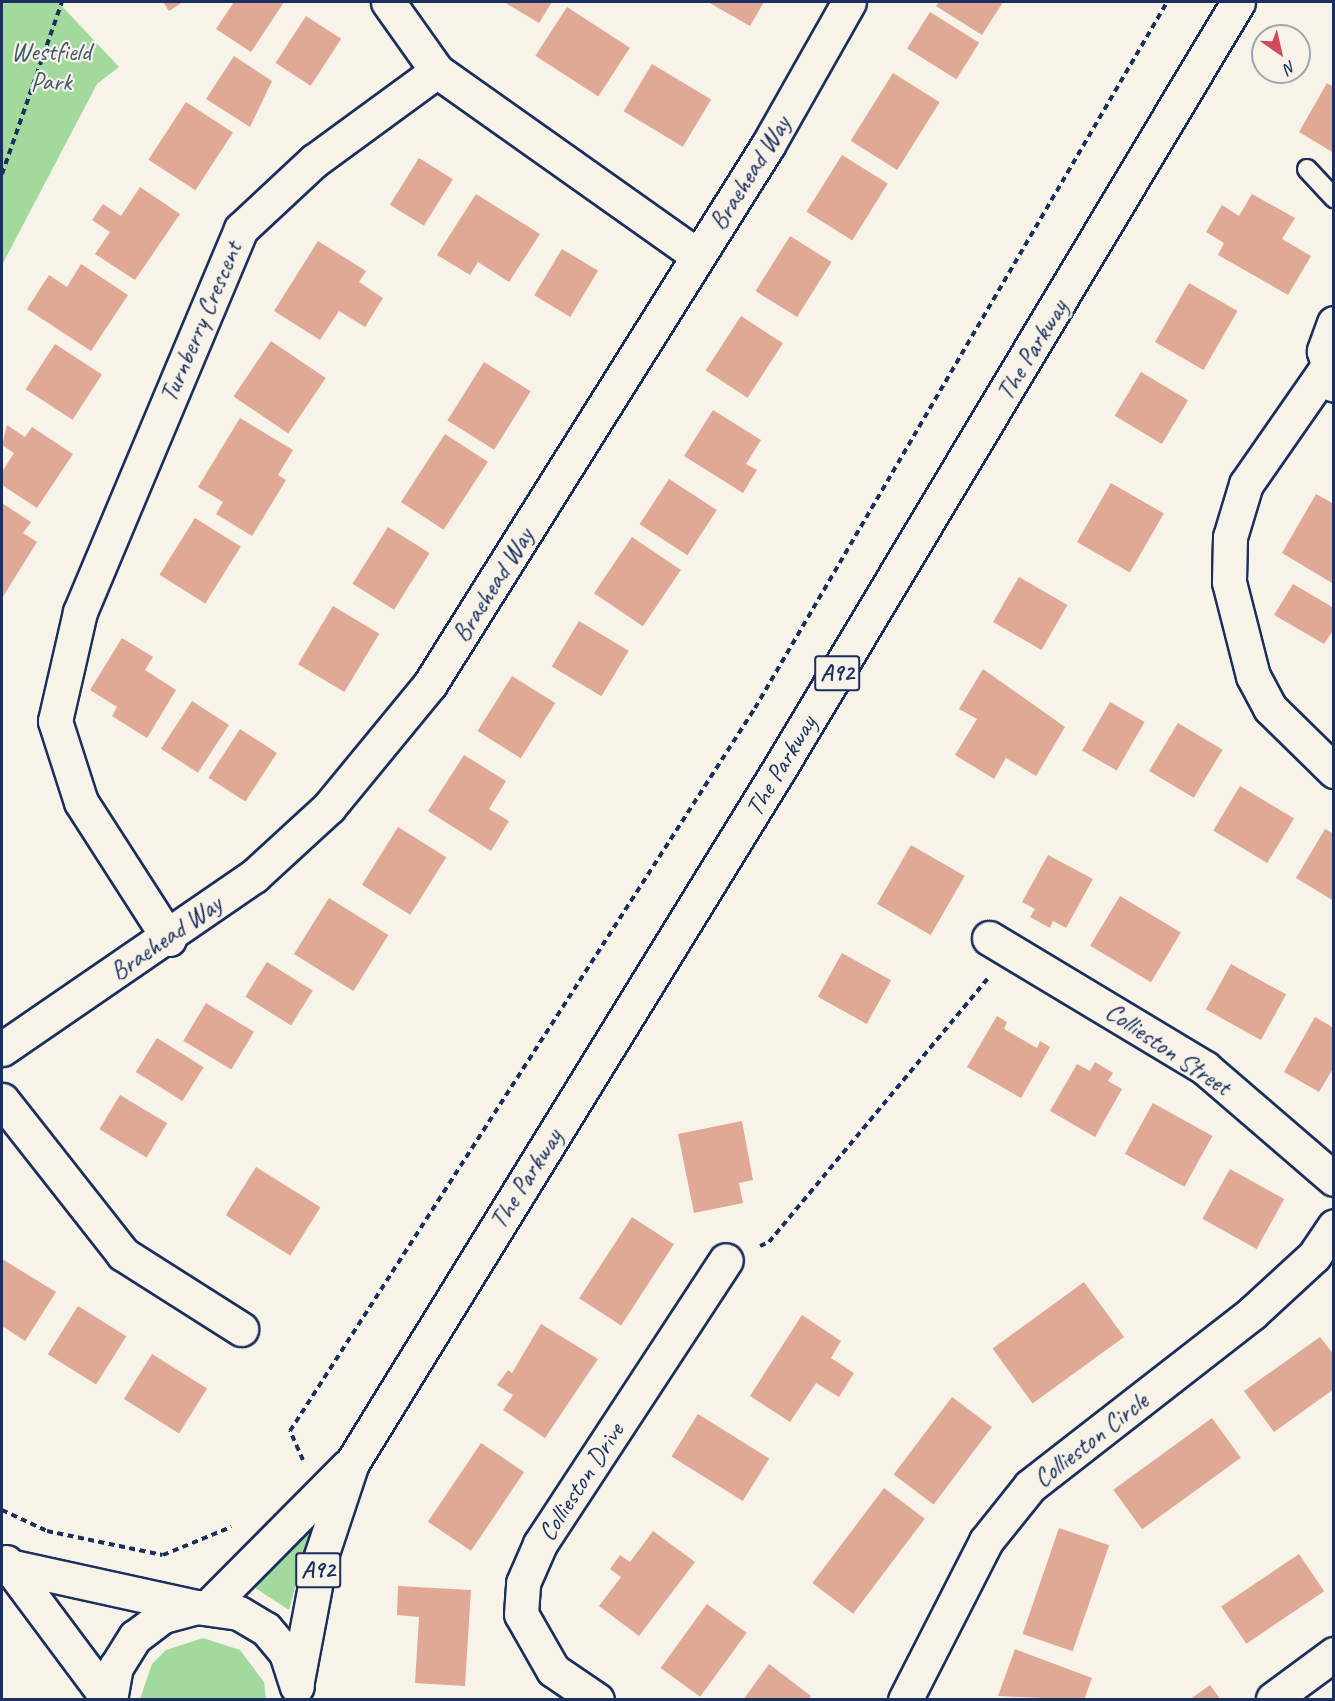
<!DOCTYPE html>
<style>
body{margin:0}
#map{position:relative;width:1335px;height:1701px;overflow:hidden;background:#f7f3e8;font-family:Caveat,sans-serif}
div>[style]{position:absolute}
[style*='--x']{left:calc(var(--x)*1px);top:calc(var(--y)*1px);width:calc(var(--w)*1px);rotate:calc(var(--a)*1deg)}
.green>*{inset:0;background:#a2d99c}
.building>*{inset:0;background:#dfa995;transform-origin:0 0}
.path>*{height:4px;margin-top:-2px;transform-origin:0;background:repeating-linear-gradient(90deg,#1b2f5e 0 6px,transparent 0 10.5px)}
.roads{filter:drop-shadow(2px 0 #1b2f5e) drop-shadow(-2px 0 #1b2f5e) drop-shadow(0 2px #1b2f5e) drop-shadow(0 -2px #1b2f5e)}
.lane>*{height:18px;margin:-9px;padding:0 9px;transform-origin:9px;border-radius:9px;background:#f7f3e8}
.street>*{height:33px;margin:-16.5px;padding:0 16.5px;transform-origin:16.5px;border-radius:16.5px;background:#f7f3e8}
.secondary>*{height:33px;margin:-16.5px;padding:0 16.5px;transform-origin:16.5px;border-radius:16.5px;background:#f7f3e8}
.primary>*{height:33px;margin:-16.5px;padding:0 16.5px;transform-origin:16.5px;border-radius:16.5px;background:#f7f3e8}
span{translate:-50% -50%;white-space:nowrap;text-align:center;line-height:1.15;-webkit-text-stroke:4.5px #f7f3e8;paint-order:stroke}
.shield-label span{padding:2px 4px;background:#f7f3e8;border:2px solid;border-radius:4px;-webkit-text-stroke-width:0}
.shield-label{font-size:24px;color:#1b2f5e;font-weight:700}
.park-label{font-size:26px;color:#3d5a6e}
.street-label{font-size:26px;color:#1b2f5e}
.frame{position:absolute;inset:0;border:3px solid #1b2f5e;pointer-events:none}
.north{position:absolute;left:1251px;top:24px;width:60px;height:60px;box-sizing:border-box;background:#f7f3e8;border:2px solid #9fa5b1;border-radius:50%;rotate:146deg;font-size:16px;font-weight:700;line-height:24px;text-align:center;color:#1b2f5e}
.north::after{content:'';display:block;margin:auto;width:21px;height:27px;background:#d1495b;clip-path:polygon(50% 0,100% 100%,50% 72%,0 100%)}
</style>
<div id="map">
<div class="green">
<i style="clip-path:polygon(2px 2px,58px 2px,119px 67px,97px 84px,2px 265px)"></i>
<i style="clip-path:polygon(304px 1530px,309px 1535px,289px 1610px,252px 1586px)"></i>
<i style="clip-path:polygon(203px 1638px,240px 1650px,264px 1682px,266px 1699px,140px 1699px,152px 1664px,166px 1650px)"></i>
</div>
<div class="building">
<i style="clip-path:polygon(163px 2px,183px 2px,169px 11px)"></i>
<i style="clip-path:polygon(234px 2px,284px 2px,251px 52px,216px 29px)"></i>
<i style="clip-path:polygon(504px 2px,552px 2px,539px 23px)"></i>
<i style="clip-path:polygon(708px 2px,764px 2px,750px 26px)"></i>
<i style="clip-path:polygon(939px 2px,1003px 2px,982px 35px,936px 6px)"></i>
<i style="left:567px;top:7px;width:75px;height:58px;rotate:33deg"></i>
<i style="left:930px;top:12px;width:58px;height:43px;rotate:32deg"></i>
<i style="left:306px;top:16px;width:42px;height:56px;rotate:33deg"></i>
<i style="clip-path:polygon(234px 56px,272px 81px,250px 127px,206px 99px)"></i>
<i style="left:652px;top:64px;width:69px;height:55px;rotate:31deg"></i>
<i style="left:893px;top:73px;width:55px;height:80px;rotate:32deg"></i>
<i style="clip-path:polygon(1327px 83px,1334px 87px,1334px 153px,1299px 132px)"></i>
<i style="left:186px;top:102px;width:56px;height:69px;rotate:33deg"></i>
<i style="left:842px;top:155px;width:54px;height:67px;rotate:32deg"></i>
<i style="left:419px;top:158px;width:40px;height:55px;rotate:32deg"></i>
<i style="clip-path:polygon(140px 187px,180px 214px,135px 280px,95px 254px,110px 232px,92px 220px,103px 204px,121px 216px)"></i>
<i style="clip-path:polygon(476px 194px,540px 234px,509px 282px,478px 262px,470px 275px,437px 255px)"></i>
<i style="clip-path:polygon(1252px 194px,1295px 218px,1282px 239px,1311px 256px,1288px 295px,1218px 255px,1224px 243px,1206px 232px,1222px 205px,1239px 216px)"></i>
<i style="left:790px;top:236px;width:49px;height:65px;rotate:32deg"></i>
<i style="clip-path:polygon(318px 241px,366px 271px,359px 282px,383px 298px,365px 327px,339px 311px,320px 340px,274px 311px)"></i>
<i style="left:562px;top:249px;width:42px;height:54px;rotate:31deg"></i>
<i style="clip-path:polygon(81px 264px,128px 295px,91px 351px,27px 309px,49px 275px,67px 287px)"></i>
<i style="left:1189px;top:283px;width:56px;height:68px;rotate:30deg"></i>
<i style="left:741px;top:316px;width:50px;height:65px;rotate:33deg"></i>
<i style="left:271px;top:341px;width:66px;height:67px;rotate:34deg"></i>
<i style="left:55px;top:344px;width:56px;height:54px;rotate:33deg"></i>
<i style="left:484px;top:362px;width:55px;height:69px;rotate:32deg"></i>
<i style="left:1141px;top:372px;width:55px;height:51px;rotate:31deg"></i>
<i style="clip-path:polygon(713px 410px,761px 440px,746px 464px,757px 470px,743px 493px,684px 456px)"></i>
<i style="clip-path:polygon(240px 418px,293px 450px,278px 475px,286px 480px,252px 536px,216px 514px,223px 502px,198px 487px)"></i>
<i style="clip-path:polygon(7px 425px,25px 437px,32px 427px,73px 454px,37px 508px,2px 485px,2px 472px,14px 453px,2px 445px)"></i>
<i style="left:445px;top:434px;width:51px;height:81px;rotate:33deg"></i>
<i style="left:669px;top:479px;width:57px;height:54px;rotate:33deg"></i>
<i style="left:1111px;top:483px;width:61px;height:68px;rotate:30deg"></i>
<i style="clip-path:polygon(1316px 494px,1334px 504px,1332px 583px,1282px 553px)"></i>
<i style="clip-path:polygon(2px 503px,31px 522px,23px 533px,37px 542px,2px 598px)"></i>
<i style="left:195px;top:518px;width:54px;height:67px;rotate:32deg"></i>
<i style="left:388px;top:527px;width:49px;height:67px;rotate:32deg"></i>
<i style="left:632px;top:537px;width:59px;height:68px;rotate:34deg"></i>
<i style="left:1019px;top:577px;width:56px;height:52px;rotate:30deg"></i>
<i style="clip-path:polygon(1293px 584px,1334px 608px,1334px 629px,1324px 644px,1274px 615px)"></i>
<i style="left:333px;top:606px;width:54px;height:68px;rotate:31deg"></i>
<i style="left:579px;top:621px;width:58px;height:53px;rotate:31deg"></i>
<i style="clip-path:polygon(122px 638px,153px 657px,145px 670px,176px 690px,147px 738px,112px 716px,117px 707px,90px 690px)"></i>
<i style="clip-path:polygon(983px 669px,1065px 727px,1036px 776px,1006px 758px,994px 779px,955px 755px,977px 719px,959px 709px)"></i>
<i style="left:512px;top:676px;width:51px;height:65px;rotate:32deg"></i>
<i style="left:192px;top:701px;width:44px;height:57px;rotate:33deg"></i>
<i style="left:1110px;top:702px;width:40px;height:56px;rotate:30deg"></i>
<i style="left:1178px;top:723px;width:52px;height:56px;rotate:31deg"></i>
<i style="left:240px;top:729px;width:44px;height:58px;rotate:33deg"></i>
<i style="clip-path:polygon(464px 755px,506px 781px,489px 809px,509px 821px,491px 851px,428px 811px)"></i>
<i style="left:1240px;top:786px;width:63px;height:52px;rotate:31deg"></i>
<i style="left:398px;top:827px;width:57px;height:68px;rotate:32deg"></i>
<i style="clip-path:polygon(1325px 829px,1334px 834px,1334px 901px,1296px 878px)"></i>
<i style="left:911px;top:845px;width:62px;height:68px;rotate:30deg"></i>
<i style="clip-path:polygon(1048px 855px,1093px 879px,1066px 928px,1053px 921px,1050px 928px,1030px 917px,1035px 909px,1022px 902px)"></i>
<i style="left:1120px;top:896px;width:71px;height:58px;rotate:31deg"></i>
<i style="left:329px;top:898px;width:70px;height:66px;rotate:32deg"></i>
<i style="left:842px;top:953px;width:56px;height:50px;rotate:29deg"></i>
<i style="left:267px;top:962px;width:54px;height:41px;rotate:32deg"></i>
<i style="left:1231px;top:964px;width:63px;height:52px;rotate:29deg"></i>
<i style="left:206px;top:1003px;width:56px;height:44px;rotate:31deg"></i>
<i style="clip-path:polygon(997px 1016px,1007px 1022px,1004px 1029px,1037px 1048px,1040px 1041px,1050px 1047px,1021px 1098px,967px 1067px)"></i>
<i style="clip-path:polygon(1315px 1017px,1334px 1028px,1334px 1067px,1319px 1092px,1284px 1072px)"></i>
<i style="left:157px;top:1038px;width:55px;height:40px;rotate:32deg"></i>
<i style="clip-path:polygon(1095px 1062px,1113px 1073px,1108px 1081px,1122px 1089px,1095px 1137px,1050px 1111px,1077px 1064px,1090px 1071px)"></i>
<i style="left:120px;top:1095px;width:55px;height:40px;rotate:31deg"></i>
<i style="left:1153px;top:1103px;width:68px;height:58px;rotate:29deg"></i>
<i style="clip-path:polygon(742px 1121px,753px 1180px,739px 1183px,743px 1203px,694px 1213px,678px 1134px)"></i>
<i style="left:256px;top:1167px;width:76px;height:57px;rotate:32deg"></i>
<i style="left:1230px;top:1169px;width:62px;height:57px;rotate:29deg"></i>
<i style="left:632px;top:1217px;width:50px;height:97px;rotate:33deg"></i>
<i style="clip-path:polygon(2px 1259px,56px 1292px,25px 1341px,2px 1326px)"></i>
<i style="left:1084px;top:1282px;width:68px;height:113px;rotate:54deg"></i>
<i style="left:78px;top:1306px;width:57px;height:57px;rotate:32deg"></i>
<i style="clip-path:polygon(802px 1315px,841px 1341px,831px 1358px,854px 1373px,839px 1397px,816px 1383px,790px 1422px,750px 1396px)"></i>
<i style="clip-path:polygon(541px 1324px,598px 1359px,545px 1438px,503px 1410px,513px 1395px,497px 1385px,508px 1370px,512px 1373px)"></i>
<i style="clip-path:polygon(1320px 1337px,1334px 1355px,1334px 1389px,1274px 1432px,1244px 1391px)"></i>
<i style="left:152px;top:1354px;width:65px;height:53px;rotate:32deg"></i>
<i style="left:952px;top:1397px;width:50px;height:97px;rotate:37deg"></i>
<i style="left:698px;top:1414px;width:84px;height:50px;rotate:32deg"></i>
<i style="left:1212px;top:1418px;width:49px;height:122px;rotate:54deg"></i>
<i style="left:481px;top:1443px;width:52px;height:95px;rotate:34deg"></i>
<i style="left:884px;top:1488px;width:51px;height:119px;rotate:37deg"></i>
<i style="left:1059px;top:1528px;width:53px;height:112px;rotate:19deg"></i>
<i style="clip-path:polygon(653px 1531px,695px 1562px,639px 1636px,599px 1606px,621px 1577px,610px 1569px,620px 1555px,630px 1562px)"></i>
<i style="left:1299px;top:1554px;width:45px;height:94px;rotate:56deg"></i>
<i style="clip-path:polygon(398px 1586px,471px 1590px,465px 1686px,415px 1683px,419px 1617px,397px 1615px)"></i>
<i style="left:707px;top:1604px;width:49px;height:79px;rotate:36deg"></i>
<i style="clip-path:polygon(1015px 1649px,1092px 1678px,1084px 1700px,998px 1696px)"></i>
<i style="clip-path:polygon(769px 1664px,811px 1696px,808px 1700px,743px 1700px)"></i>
<i style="clip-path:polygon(1210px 1685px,1221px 1700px,1189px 1700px)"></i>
</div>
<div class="path">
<i style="--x:2;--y:174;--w:182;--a:-70.8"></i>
<i style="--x:760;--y:1246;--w:10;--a:-24"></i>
<i style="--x:769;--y:1242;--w:342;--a:-50.3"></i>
<i style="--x:303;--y:1460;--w:32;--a:-114"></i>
<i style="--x:290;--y:1431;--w:860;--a:-57.25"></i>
<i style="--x:755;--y:708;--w:817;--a:-59.73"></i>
<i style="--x:2;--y:1510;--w:50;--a:25"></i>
<i style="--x:47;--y:1531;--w:118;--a:11.7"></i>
<i style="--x:163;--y:1555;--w:74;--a:-22.4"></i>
</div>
<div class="roads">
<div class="lane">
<i style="--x:1307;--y:169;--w:40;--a:47"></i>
</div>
<div class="street">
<i style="--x:388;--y:2;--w:85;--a:54.6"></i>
<i style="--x:1334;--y:323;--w:30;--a:110"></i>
<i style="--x:1324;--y:351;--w:35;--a:74"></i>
<i style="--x:1326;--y:369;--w:140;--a:124.8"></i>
<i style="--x:1246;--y:484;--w:55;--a:106.8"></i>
<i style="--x:1230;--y:537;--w:45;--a:91.3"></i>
<i style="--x:1229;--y:582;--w:97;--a:75.7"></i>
<i style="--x:1253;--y:676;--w:36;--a:62"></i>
<i style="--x:1270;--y:708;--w:90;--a:44.5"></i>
<i style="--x:989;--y:938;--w:252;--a:31"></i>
<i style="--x:1205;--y:1068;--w:170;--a:40.7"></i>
<i style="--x:169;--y:939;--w:163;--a:-122.7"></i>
<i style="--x:81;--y:802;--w:85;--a:-107.8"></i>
<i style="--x:55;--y:721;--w:112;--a:-77.1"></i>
<i style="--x:80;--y:612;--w:415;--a:-67.2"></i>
<i style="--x:241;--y:229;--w:100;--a:-43"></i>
<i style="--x:314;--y:161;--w:152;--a:-36.2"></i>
<i style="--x:437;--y:71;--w:320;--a:35.3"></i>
<i style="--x:2;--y:1049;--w:306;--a:-34.5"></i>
<i style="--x:254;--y:876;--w:102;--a:-42.6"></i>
<i style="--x:329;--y:807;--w:159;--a:-50.6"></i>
<i style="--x:430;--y:684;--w:636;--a:-57.91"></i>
<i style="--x:768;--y:145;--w:164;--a:-60.5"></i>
<i style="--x:2;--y:1100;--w:196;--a:51.8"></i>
<i style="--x:123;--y:1254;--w:140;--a:32.4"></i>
<i style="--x:1273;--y:1699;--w:76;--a:-36.4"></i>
<i style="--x:597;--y:1700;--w:53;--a:-145.7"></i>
<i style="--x:553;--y:1670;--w:64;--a:-119.7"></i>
<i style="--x:521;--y:1614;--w:31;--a:-86"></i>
<i style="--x:523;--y:1583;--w:43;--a:-66.4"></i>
<i style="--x:540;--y:1544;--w:339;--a:-56.8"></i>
<i style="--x:905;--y:1700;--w:178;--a:-63"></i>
<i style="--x:986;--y:1541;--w:70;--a:-51.3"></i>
<i style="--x:1030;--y:1486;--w:281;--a:-37.9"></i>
<i style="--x:1252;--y:1313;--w:84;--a:-42.6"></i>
<i style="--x:1314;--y:1256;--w:36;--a:-56"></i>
</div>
<div class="secondary">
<i style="--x:6;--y:1562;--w:172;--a:53.3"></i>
<i style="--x:14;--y:1567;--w:186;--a:12.4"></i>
</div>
<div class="primary">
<i style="--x:209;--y:1606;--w:197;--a:-45.2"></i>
<i style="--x:297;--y:1681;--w:124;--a:-79.3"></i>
<i style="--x:320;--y:1559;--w:101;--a:-71.6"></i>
<i style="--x:352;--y:1463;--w:818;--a:-58.39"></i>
<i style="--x:781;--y:766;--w:890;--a:-59.11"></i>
<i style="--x:110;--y:1700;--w:34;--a:-80"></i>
<i style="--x:116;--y:1667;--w:36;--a:-58"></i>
<i style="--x:135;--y:1637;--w:35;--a:-37"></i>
<i style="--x:163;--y:1616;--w:34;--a:-15"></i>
<i style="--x:196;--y:1607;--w:43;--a:7.9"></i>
<i style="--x:239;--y:1613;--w:31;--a:31"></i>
<i style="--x:266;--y:1629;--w:31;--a:50"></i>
<i style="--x:286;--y:1653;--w:35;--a:72"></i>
</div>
</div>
<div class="shield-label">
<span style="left:837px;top:673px">A92</span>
<span style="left:318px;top:1570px">A92</span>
</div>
<div class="park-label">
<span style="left:51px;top:67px">Westfield<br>Park</span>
</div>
<div class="street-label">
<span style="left:750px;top:173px;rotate:-58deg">Braehead Way</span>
<span style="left:201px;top:322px;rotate:-67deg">Turnberry Crescent</span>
<span style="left:1032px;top:350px;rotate:-59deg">The Parkway</span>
<span style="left:493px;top:585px;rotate:-58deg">Braehead Way</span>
<span style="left:781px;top:766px;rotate:-59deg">The Parkway</span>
<span style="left:166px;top:938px;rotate:-35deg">Braehead Way</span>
<span style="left:1168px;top:1049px;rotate:34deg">Collieston Street</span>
<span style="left:526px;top:1179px;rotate:-58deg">The Parkway</span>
<span style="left:1091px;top:1440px;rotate:-38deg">Collieston Circle</span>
<span style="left:581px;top:1482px;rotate:-57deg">Collieston Drive</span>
</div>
<div class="frame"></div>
<div class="north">N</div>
</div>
